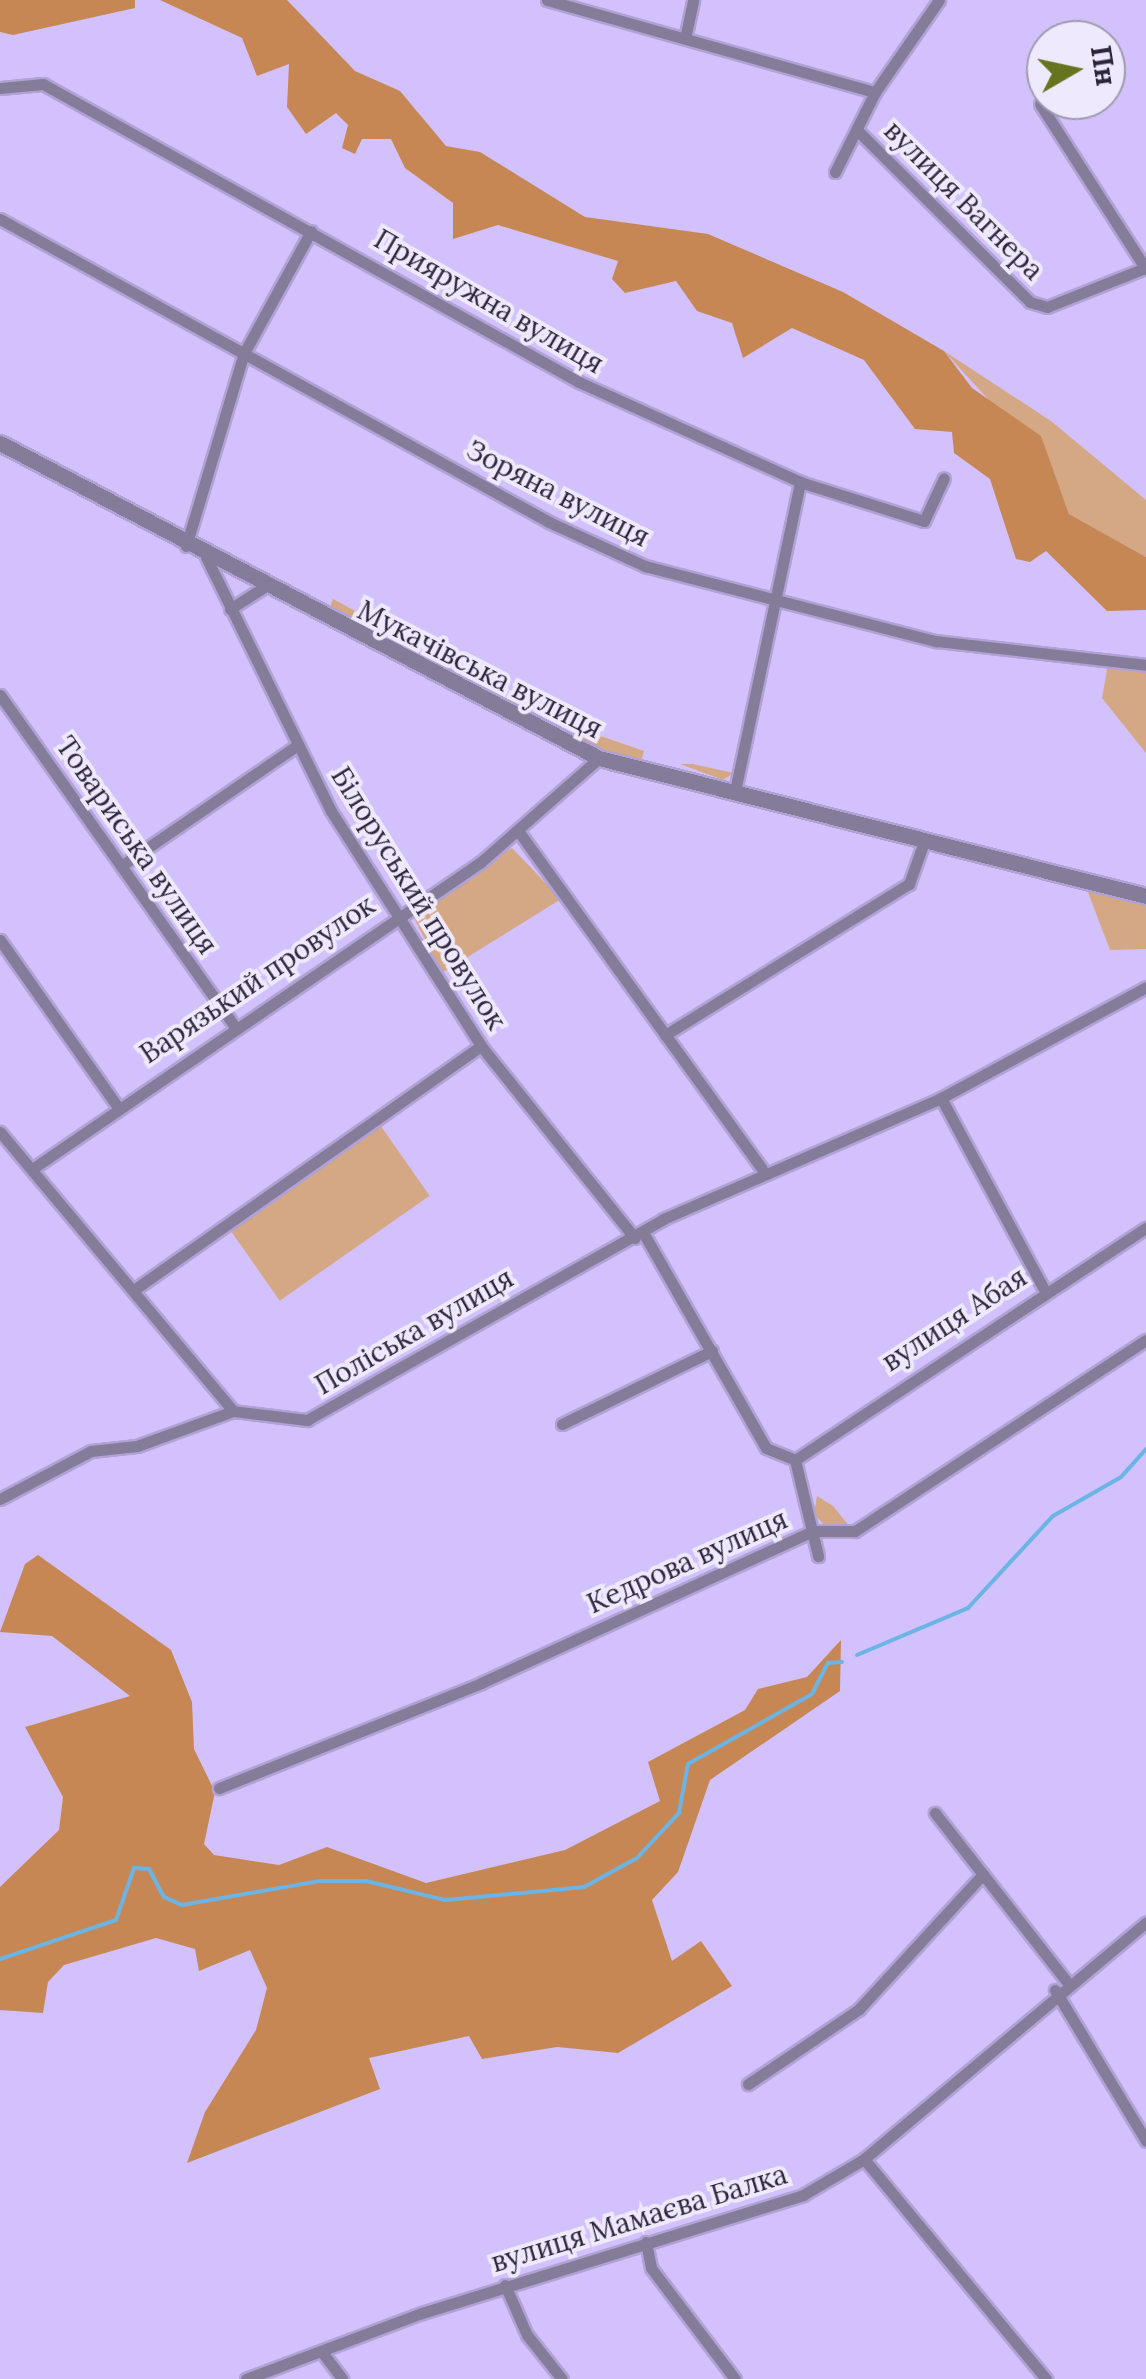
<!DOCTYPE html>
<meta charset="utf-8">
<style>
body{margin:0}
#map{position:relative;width:1146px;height:2379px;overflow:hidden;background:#d2c1fc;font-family:Lora,serif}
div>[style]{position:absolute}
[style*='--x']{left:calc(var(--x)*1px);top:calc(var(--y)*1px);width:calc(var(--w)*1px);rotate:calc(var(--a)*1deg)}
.green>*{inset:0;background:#d4a785;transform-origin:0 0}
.forest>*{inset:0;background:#c78755}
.stream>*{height:4px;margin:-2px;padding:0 2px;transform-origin:2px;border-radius:2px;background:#6ab5e5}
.roads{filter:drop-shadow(2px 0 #b1a2d5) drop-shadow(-2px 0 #b1a2d5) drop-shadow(0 2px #b1a2d5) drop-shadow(0 -2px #b1a2d5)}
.minor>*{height:11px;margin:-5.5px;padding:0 5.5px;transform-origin:5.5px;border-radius:5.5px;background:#857c9a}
.tertiary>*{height:15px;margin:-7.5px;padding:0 7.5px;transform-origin:7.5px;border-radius:7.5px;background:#857c9a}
span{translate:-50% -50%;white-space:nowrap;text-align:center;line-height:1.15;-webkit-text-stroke:8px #eee9fc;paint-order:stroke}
.street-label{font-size:28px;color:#2c253b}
.north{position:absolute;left:1026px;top:20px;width:100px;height:100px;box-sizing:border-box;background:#eee9fc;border:2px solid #a09baf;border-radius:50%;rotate:81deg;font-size:28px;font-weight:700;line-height:40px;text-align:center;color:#2c253b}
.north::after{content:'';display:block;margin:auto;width:35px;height:45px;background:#667420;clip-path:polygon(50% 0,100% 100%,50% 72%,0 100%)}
</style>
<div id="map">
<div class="green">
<i style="clip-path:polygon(944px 351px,1051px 421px,1146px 500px,1146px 557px,1069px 514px,1053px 470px)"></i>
<i style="clip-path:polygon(333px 599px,418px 645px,417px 651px,412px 657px,375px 637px,372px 626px,328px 612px)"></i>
<i style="clip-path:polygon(1108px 664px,1146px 669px,1146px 753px,1102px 698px)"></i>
<i style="clip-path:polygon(580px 729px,644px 751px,641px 761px,577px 741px)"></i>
<i style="clip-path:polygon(680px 764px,692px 764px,734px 773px,723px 780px)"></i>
<i style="clip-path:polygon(512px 848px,561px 899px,442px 973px,411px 912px)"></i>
<i style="clip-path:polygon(1086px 887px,1146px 904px,1146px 949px,1110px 950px)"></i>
<i style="left:378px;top:1122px;width:90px;height:183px;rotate:55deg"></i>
<i style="clip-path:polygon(817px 1496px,833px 1506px,850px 1527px,827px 1528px,814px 1514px)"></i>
</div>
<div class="forest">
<i style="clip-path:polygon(0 0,135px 0,135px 8px,13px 35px,0 32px)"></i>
<i style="clip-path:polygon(160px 0,287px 0,355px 71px,400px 91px,446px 146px,480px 152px,585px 217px,708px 234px,843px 292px,944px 351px,972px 388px,1041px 436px,1069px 514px,1146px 557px,1146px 610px,1107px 611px,1046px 551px,1030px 562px,1016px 559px,990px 479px,954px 453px,952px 432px,915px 429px,864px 360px,792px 328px,743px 358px,732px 323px,697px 311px,676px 281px,625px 293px,612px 279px,618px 261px,498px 225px,453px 239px,453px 203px,405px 168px,391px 139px,362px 139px,355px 154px,342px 148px,348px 125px,336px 113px,306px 134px,287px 107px,289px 64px,257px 76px,242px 38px)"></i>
<i style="clip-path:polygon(38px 1555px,171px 1650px,192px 1702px,194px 1749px,215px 1792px,204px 1844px,214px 1855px,279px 1865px,327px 1847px,426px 1883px,565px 1850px,660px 1801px,648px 1762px,745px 1710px,758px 1689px,807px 1677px,841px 1640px,840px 1691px,710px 1780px,678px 1872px,652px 1900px,672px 1961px,701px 1941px,732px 1986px,618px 2053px,557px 2047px,482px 2059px,469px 2036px,369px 2058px,380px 2089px,187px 2163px,205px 2112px,256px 2030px,267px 1988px,250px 1950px,199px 1971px,195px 1949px,156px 1938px,64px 1965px,48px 1982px,43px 2013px,0 2010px,0 1887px,59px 1830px,63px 1797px,25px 1727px,130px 1696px,52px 1636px,0 1632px,25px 1564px)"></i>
</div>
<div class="stream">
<i style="--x:857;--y:1655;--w:121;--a:-22.9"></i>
<i style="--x:968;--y:1608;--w:125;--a:-47.3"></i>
<i style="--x:1053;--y:1516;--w:78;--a:-29.8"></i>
<i style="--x:1121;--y:1477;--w:38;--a:-48"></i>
<i style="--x:0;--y:1959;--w:122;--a:-18.6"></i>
<i style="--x:116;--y:1920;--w:55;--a:-70.9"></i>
<i style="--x:134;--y:1868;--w:15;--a:4"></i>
<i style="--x:149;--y:1869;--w:32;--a:62"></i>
<i style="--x:164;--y:1897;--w:20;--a:24"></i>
<i style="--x:182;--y:1905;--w:139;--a:-9.9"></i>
<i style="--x:319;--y:1881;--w:47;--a:0"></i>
<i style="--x:366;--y:1881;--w:81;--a:13.5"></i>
<i style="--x:445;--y:1900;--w:140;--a:-5.3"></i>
<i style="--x:584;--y:1887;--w:60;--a:-28.7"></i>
<i style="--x:637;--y:1858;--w:62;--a:-47"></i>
<i style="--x:679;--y:1813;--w:50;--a:-79.6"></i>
<i style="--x:688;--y:1764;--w:142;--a:-29.4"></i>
<i style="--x:812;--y:1694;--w:35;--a:-63"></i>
<i style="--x:828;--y:1663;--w:14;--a:-4"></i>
</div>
<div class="roads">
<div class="minor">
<i style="--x:547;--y:0;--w:341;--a:15.7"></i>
<i style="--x:686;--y:34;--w:35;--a:-78"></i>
<i style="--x:0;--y:88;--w:43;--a:-5.3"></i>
<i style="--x:43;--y:84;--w:613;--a:29.07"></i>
<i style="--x:579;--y:382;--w:243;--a:24.3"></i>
<i style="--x:800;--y:482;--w:130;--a:17.5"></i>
<i style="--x:924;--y:521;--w:47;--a:-65.1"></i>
<i style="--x:1040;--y:104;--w:196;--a:57.3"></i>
<i style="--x:859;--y:132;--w:241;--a:44.8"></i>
<i style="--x:1030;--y:302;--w:18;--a:16"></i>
<i style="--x:1047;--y:307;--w:105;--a:-21.7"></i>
<i style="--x:835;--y:172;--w:89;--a:-63.4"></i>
<i style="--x:875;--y:92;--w:112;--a:-55.2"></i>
<i style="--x:0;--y:219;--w:627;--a:28.89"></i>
<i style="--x:549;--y:522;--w:106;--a:24.6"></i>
<i style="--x:645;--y:566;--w:301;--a:14.5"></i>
<i style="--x:936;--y:641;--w:211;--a:6.5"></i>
<i style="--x:186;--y:546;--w:202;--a:-73.3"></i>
<i style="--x:244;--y:353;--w:139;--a:-61.2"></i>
<i style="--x:206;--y:557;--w:283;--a:63.8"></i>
<i style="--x:331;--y:811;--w:279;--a:57.4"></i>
<i style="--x:481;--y:1046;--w:246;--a:51.3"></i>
<i style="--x:230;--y:609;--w:40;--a:-32.9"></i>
<i style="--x:0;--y:695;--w:403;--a:54.7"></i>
<i style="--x:735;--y:791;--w:316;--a:-78.1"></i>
<i style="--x:519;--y:832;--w:415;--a:54.2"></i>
<i style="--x:121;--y:866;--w:211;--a:-34.4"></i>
<i style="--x:0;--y:940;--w:203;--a:54.8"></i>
<i style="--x:665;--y:1035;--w:287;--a:-31.8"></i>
<i style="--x:909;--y:884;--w:48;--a:-70.4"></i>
<i style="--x:941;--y:1098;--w:219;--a:61.7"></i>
<i style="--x:0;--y:1132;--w:363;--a:50.1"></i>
<i style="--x:233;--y:1411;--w:75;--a:6.9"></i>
<i style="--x:307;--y:1420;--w:409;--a:-29.4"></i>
<i style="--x:663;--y:1219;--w:303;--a:-23.5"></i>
<i style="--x:941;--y:1098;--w:233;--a:-28.4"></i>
<i style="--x:35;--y:1167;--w:540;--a:-34.37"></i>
<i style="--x:481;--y:862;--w:157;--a:-41.4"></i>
<i style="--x:644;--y:1234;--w:246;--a:60.3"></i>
<i style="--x:766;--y:1448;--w:31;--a:22"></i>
<i style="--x:795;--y:1460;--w:99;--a:76.5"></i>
<i style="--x:138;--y:1287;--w:419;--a:-35.1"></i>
<i style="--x:562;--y:1424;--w:167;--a:-26"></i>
<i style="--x:795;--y:1460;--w:421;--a:-33.5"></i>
<i style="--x:0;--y:1499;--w:103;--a:-27.8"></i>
<i style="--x:91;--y:1451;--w:46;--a:-6.2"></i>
<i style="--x:137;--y:1446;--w:102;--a:-20"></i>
<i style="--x:219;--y:1788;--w:282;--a:-21.8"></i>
<i style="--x:481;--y:1683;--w:365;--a:-24.6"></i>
<i style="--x:813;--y:1531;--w:42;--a:0"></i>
<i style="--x:855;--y:1531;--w:348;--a:-33.3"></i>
<i style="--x:935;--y:1813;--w:214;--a:52"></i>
<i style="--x:1055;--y:1990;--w:176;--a:58.9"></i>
<i style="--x:748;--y:2084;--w:134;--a:-34"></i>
<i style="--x:859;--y:2009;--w:183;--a:-47.4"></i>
<i style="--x:864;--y:2159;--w:286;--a:50.4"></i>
<i style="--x:646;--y:2242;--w:26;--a:79"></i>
<i style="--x:651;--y:2268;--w:139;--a:52.9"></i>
<i style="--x:505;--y:2285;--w:55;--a:66.3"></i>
<i style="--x:527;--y:2335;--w:56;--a:51.5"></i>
<i style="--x:322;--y:2352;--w:34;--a:53"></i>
<i style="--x:246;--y:2379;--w:188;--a:-20.6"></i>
<i style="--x:422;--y:2313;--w:399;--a:-17.2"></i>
<i style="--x:803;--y:2195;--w:71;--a:-30.5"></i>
<i style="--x:864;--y:2159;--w:368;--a:-40"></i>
</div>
<div class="tertiary">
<i style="--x:0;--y:443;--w:677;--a:27.74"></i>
<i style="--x:599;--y:758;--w:564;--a:14.16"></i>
</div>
</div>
<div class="street-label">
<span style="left:964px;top:200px;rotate:45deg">вулиця Вагнера</span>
<span style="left:489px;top:301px;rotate:30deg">Прияружна вулиця</span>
<span style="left:558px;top:493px;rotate:27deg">Зоряна вулиця</span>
<span style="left:480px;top:669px;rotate:27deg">Мукачівська вулиця</span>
<span style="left:137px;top:845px;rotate:55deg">Товариська вулиця</span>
<span style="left:419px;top:898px;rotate:58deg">Білоруський провулок</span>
<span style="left:257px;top:979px;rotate:-34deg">Варязький провулок</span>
<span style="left:954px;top:1319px;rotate:-33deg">вулиця Абая</span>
<span style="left:414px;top:1331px;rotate:-30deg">Поліська вулиця</span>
<span style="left:687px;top:1561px;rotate:-24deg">Кедрова вулиця</span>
<span style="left:639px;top:2218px;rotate:-17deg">вулиця Мамаєва Балка</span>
</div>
<div class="north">Пн</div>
</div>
